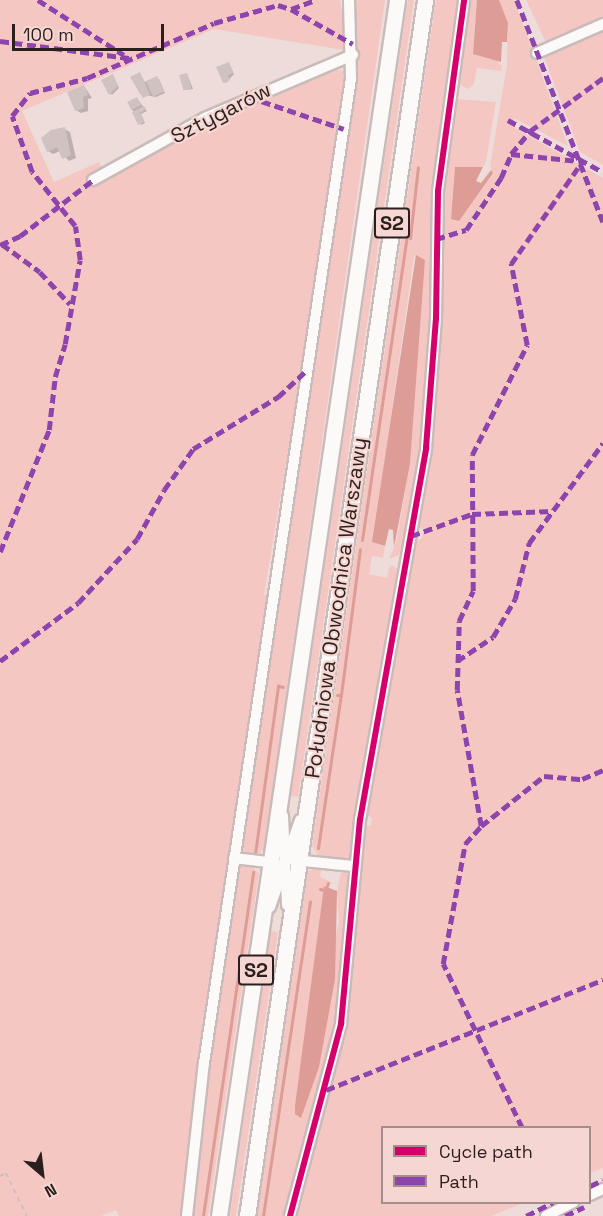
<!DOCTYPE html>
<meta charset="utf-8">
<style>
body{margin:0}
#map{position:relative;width:603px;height:1216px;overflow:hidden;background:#eedcda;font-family:"Space Grotesk",sans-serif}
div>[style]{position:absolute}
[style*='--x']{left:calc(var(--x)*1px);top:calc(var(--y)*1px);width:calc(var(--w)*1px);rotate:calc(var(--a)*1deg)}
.green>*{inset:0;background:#f4c7c2}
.water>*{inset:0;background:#dd9c95}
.shadow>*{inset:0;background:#0003}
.stream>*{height:3px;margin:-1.5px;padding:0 1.5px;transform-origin:1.5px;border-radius:1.5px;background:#dd9c95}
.building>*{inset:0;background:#d0c2c0;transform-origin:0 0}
.path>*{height:1.5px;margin-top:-0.75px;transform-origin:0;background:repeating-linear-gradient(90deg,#c6c0c0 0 4.5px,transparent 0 9px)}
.roads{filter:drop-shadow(2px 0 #c9bbb9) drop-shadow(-2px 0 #c9bbb9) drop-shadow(0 2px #c9bbb9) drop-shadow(0 -2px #c9bbb9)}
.minor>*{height:10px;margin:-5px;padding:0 5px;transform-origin:5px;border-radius:5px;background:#fcfaf9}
.highway>*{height:15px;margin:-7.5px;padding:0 7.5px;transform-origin:7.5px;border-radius:7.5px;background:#fcfaf9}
.quiet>*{height:4.5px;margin-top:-2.25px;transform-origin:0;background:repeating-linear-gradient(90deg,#8e44ad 0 9px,transparent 0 13.5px)}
.cycleway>*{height:6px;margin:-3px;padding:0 3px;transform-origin:3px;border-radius:3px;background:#d6006c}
span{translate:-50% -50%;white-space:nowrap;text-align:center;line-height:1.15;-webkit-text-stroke:4.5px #f6d6d2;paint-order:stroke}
.shield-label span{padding:2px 4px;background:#f6d6d2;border:2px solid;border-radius:4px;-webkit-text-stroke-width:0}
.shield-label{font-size:20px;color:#2a1f1d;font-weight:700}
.street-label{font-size:21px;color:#2a1f1d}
.legend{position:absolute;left:381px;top:1126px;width:210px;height:78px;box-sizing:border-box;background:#f6d6d2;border:2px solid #a48d8a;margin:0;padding:8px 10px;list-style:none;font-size:18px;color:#2a1f1d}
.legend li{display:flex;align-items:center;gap:12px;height:30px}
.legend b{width:30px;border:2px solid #a48d8a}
.north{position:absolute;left:12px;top:1144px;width:60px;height:60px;-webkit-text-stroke:4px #f6d6d2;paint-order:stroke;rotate:152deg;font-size:16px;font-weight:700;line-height:24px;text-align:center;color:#2a1f1d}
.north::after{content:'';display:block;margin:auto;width:21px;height:27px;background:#2a1f1d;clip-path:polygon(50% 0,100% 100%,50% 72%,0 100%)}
.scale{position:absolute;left:12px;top:24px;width:152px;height:27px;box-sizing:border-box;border:3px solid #2a1f1d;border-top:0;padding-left:8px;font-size:18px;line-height:21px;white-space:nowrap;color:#2a1f1d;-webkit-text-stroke:4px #f6d6d2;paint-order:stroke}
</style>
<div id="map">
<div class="green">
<i style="clip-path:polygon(0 0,340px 0,344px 27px,344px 50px,214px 29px,22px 111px,54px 182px,99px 162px,103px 171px,88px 180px,91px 184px,276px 89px,321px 69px,347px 71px,320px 259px,264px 595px,270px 593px,183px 1216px,119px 1216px,116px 1210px,101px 1216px,0 1216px)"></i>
<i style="clip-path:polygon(354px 0,385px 0,264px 849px,257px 855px,245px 855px,241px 851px,357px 68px)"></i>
<i style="clip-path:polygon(408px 0,414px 0,319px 654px,298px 797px,291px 796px)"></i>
<i style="clip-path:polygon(436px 0,458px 0,435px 165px,432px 213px,434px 281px,424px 426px,403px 554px,389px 559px,396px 543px,410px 464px,425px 260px,414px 256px,373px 542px,385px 547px,383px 558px,372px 556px,369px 574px,387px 578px,390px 565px,397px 568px,399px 576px,366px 747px,351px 856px,346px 860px,319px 857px,312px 846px)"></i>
<i style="clip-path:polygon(468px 0,477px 0,473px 54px,495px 59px,502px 66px,501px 71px,477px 68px,474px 84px,468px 89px,457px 83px)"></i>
<i style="clip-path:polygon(499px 0,514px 0,568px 146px,514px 118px,513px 127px,603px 178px,603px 1168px,590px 1173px,590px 1128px,382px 1128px,382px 1202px,523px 1203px,491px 1216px,294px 1216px,338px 1057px,354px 943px,363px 829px,371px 825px,372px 818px,365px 814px,414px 542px,422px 538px,423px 528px,416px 529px,439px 340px,442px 191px,455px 99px,496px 102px,486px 162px,483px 167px,455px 167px,451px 219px,493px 173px,490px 166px,507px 65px,508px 23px)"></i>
<i style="clip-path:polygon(526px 0,603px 0,603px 20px,547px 45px)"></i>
<i style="clip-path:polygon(603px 28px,603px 165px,580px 152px,543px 54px)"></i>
<i style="clip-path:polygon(247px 864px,259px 873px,208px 1216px,191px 1216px,209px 1056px,237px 868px)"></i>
<i style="clip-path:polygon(322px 865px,320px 877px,333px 883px,324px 886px,295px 1114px,339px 922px,337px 891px,342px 868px,349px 877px,344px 960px,326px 1073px,285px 1216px,257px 1216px,308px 871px)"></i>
<i style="clip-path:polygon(271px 931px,278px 932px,236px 1216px,230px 1216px)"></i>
</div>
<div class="water">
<i style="clip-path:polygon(477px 0,499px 0,508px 23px,507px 42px,502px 42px,501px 62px,473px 54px)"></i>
<i style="clip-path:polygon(455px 167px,483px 167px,476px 181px,481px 183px,491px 170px,493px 173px,459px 221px,451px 219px)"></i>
<i style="clip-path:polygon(416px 255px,425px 260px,410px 464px,394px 547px,393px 530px,389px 529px,385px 546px,372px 542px)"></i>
<i style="clip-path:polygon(324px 886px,337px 891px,335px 979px,319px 1067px,301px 1118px,295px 1114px,295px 1106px)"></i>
</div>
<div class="shadow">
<i style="clip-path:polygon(229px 63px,234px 74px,226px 83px,224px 82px)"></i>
<i style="clip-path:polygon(140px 74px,145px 82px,159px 79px,165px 93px,156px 97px,140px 94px,132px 78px)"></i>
<i style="clip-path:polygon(187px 74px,193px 89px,186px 90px,184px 89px)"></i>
<i style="clip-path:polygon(113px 76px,119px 88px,112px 95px,110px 93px)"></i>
<i style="clip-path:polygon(84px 86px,92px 98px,88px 99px,88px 111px,81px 113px,76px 110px)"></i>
<i style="clip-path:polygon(137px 99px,147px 111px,141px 114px,145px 123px,141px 125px,132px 109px)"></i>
<i style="clip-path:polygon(64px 129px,70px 132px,76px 158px,69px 161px,60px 151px,53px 154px,48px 151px)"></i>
</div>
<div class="stream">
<i style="--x:410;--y:238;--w:71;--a:-83.6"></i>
<i style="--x:362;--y:540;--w:306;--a:-81.6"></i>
<i style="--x:337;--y:695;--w:4;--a:0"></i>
<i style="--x:341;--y:695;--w:147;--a:-82.6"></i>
<i style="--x:318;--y:848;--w:155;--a:-81.5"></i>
<i style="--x:255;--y:854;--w:170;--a:-82.2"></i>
<i style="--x:278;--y:686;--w:5;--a:11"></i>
<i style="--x:327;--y:886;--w:3;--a:-72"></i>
<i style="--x:320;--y:889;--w:4;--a:14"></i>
<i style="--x:203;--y:1216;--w:348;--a:-81.7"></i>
<i style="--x:263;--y:1216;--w:318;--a:-81.5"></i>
</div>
<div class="building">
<i style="clip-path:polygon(229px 62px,233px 73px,228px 75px,230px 80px,223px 83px,216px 67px)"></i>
<i style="clip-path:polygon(140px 72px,150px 95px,143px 98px,130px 77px)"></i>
<i style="left:187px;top:73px;width:16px;height:8px;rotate:75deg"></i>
<i style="clip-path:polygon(113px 74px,118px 86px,109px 95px,101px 80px)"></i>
<i style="left:157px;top:76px;width:17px;height:12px;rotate:66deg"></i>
<i style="clip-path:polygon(84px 85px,88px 95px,83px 97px,84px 108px,75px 111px,67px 92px)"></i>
<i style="left:137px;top:97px;width:9px;height:11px;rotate:63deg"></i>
<i style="clip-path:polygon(144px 106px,146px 109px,140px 113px,144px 122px,138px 125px,132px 112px)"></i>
<i style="clip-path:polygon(65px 127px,71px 155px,62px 159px,57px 147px,47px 152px,41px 138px,51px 130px)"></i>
</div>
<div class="path">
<i style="--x:0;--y:1176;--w:7;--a:-27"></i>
<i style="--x:6;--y:1173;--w:48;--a:64"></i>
</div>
<div class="roads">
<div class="minor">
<i style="--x:537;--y:53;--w:72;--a:-23.7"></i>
<i style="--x:93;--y:180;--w:128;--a:-29"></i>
<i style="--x:205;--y:118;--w:161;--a:-23.1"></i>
<i style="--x:283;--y:816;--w:89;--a:87.4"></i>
<i style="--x:234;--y:858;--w:42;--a:6.8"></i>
<i style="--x:294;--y:860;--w:59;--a:5.8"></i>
<i style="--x:270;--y:907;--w:92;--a:-71"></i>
<i style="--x:590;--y:1195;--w:14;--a:-25"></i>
<i style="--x:187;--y:1216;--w:154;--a:-83.7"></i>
<i style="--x:204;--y:1063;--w:996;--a:-81.51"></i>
<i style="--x:351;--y:78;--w:78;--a:-91.5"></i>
<i style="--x:290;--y:1216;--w:199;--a:-75.1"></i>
<i style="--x:341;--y:1024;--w:205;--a:-84.7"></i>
<i style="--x:360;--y:820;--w:378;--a:-79.9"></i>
<i style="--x:426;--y:448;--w:129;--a:-85.6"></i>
<i style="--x:436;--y:319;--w:128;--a:-89.1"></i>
<i style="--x:438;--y:191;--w:193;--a:-82.2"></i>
<i style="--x:546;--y:1216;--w:31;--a:-27"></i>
</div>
<div class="highway">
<i style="--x:219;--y:1216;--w:1229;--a:-81.67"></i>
<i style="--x:247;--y:1216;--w:1229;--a:-81.67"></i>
</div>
</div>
<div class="quiet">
<i style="--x:38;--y:0;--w:102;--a:32.6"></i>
<i style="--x:517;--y:0;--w:238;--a:68.8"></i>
<i style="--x:291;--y:9;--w:71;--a:29.4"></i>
<i style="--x:0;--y:41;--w:130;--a:7.5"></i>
<i style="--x:249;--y:97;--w:100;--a:18.6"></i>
<i style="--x:508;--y:120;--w:108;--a:28.7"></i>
<i style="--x:511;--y:154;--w:68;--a:5.9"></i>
<i style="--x:436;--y:239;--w:31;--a:-17"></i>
<i style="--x:466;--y:230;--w:63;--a:-56.1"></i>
<i style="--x:501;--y:178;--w:26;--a:-67"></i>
<i style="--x:511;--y:154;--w:30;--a:-50"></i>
<i style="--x:530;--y:131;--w:90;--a:-36"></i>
<i style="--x:2;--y:244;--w:47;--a:36.4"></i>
<i style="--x:40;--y:272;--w:44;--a:46.8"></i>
<i style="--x:0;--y:245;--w:22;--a:-24"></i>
<i style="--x:20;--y:236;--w:92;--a:-37.5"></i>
<i style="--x:411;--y:536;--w:65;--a:-19.8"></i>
<i style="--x:472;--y:514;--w:81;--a:-2.1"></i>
<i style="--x:0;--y:552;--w:131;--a:-68.1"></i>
<i style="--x:49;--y:430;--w:53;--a:-83.5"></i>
<i style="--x:55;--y:377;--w:34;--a:-73"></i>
<i style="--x:65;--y:344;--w:85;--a:-79.9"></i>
<i style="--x:80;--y:260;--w:34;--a:-98"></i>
<i style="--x:75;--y:226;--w:69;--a:-128.5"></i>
<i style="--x:32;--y:172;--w:59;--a:-109.7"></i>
<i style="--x:12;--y:116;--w:29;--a:-52"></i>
<i style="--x:30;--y:93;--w:59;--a:-14.7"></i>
<i style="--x:87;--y:78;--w:138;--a:-23.4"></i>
<i style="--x:214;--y:23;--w:66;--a:-15.7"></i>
<i style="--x:278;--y:5;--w:14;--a:17"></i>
<i style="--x:291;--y:9;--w:27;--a:-20"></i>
<i style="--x:0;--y:661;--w:97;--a:-36.6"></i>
<i style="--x:78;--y:603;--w:87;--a:-47.3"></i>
<i style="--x:137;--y:539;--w:56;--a:-61.1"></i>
<i style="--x:164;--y:490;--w:50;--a:-54.7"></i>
<i style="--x:193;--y:449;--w:100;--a:-31.5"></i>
<i style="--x:278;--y:397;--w:40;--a:-43"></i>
<i style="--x:457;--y:661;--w:43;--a:-33.7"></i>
<i style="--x:493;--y:637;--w:44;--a:-59.9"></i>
<i style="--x:515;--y:599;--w:58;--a:-76"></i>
<i style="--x:529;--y:543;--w:124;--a:-53.5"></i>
<i style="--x:481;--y:826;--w:80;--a:-38.4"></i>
<i style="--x:544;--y:776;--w:38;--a:5"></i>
<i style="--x:582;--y:779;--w:23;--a:-23"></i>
<i style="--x:326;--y:1090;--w:298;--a:-21.7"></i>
<i style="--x:522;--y:1128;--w:182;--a:-115.7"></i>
<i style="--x:443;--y:964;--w:122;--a:-79.6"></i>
<i style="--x:465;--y:844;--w:24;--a:-48"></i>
<i style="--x:481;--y:826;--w:138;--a:-100"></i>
<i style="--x:457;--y:690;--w:69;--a:-88.3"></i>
<i style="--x:459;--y:621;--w:33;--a:-65"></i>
<i style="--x:473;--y:591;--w:136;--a:-90.4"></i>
<i style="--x:472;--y:455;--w:123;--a:-63.4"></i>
<i style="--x:527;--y:345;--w:83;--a:-101.2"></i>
<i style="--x:511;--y:264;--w:124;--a:-55.2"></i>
<i style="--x:590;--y:1186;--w:14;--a:-25"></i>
<i style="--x:526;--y:1216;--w:30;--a:-27"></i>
<i style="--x:565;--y:1216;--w:21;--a:-25"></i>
</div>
<div class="cycleway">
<i style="--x:290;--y:1216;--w:199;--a:-75.1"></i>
<i style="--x:341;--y:1024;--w:205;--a:-84.7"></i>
<i style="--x:360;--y:820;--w:378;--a:-79.9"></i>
<i style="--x:426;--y:448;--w:129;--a:-85.6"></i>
<i style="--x:436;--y:319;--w:128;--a:-89.1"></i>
<i style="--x:438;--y:191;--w:193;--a:-82.2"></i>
</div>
<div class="shield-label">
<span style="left:392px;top:223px">S2</span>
<span style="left:256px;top:970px">S2</span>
</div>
<div class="street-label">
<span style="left:221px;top:113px;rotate:-27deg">Sztygarów</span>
<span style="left:336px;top:608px;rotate:-82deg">Południowa Obwodnica Warszawy</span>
</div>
<ul class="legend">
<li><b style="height:8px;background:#d6006c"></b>Cycle path</li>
<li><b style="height:8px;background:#8e44ad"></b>Path</li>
</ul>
<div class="north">N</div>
<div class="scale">100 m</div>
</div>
